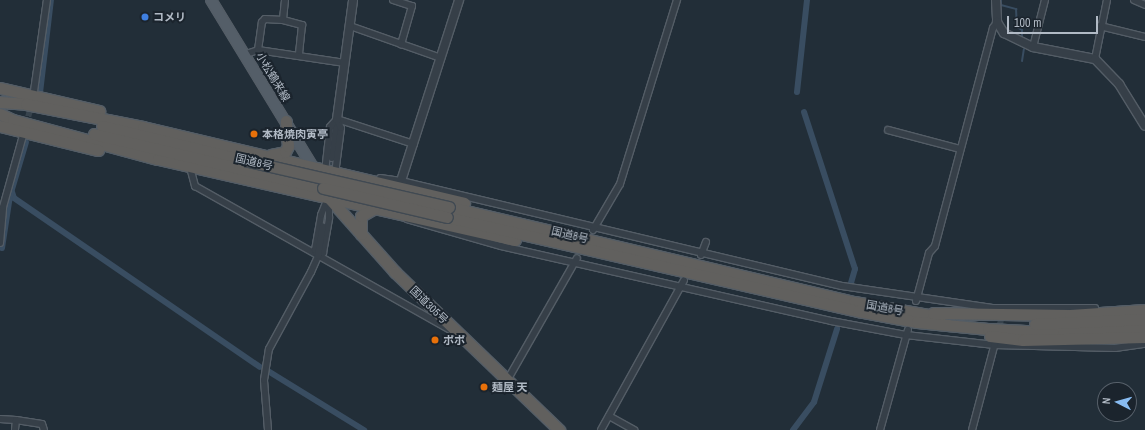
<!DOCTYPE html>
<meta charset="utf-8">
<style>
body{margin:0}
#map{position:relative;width:1145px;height:430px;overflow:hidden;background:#222e38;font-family:"Archivo Narrow","Noto Sans JP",sans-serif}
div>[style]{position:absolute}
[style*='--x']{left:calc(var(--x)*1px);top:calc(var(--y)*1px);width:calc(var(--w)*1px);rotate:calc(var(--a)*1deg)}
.stream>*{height:2px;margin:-1px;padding:0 1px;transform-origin:1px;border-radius:1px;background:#394d61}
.canal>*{height:6px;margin:-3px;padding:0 3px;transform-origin:3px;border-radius:3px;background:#394d61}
.minor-tunnel>*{height:6px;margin-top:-3px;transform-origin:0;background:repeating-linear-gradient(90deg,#37434d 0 6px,transparent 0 9px)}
.roads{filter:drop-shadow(1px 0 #545d66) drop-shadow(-1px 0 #545d66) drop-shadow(0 1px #545d66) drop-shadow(0 -1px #545d66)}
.minor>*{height:6px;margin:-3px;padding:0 3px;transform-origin:3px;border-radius:3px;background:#363f48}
.tertiary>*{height:8px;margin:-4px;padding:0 4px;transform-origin:4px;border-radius:4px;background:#363f48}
.primary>*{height:10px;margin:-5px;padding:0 5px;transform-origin:5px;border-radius:5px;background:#545e68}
.trunk>*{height:11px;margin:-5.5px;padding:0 5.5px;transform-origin:5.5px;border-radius:5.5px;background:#61605e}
.bridges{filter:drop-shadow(1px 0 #414a53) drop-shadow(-1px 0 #414a53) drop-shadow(0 1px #414a53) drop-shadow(0 -1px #414a53)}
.trunk-bridge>*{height:11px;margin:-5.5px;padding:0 5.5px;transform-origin:5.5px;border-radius:5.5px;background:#61605e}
.dots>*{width:11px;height:11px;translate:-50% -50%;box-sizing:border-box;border:2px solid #1b242d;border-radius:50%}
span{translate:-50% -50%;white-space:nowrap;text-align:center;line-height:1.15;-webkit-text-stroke:4px #1b242d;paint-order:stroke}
.poi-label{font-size:11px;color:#b1bac5;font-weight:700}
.left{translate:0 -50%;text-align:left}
.street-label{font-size:11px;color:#b1bac5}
.north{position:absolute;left:1097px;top:382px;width:40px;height:40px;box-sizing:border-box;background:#1b242d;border:1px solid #57606a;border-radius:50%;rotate:276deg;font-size:11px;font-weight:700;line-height:16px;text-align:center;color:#b1bac5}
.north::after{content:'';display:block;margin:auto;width:14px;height:18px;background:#88bcf2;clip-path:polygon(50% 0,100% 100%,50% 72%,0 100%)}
.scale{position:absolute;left:1007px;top:16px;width:91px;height:18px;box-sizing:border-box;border:2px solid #b1bac5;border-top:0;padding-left:5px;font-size:12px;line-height:14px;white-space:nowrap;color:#b1bac5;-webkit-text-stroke:3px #1b242d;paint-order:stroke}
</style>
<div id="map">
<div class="stream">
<i style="--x:1001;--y:0;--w:5;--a:90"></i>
<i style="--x:1001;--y:5;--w:16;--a:15"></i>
<i style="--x:1016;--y:9;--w:18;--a:87"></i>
<i style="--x:1017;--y:27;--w:6;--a:31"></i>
<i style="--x:1022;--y:30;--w:8;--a:90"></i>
<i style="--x:1022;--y:61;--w:12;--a:-81"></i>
</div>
<div class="canal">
<i style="--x:797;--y:92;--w:93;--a:-83.8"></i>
<i style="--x:40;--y:93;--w:94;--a:-83.3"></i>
<i style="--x:804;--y:112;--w:165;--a:72"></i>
<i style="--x:855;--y:269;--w:15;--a:106"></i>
<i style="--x:12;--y:192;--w:6;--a:72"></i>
<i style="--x:14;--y:198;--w:298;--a:34.5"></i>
<i style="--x:2;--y:248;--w:53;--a:-81.3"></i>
<i style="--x:10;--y:196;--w:56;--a:-73.5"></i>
<i style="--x:268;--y:371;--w:113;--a:31.6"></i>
<i style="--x:793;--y:430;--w:35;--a:-53"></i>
<i style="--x:814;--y:402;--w:77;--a:-72.5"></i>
</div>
<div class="minor-tunnel">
<i style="--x:26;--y:125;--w:23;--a:-75"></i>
<i style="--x:330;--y:174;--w:16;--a:-83"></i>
<i style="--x:323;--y:226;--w:19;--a:-81"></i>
<i style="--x:998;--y:332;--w:21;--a:-76"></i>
</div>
<div class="roads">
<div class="minor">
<i style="--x:285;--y:0;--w:20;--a:96"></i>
<i style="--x:283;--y:20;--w:20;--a:15"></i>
<i style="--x:302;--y:25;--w:31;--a:96"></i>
<i style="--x:393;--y:0;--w:20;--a:18"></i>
<i style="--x:412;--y:6;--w:40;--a:106"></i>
<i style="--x:1134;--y:0;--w:12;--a:24"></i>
<i style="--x:350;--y:26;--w:96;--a:19.4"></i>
<i style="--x:1100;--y:26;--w:46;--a:13.7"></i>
<i style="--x:1033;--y:47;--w:49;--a:-75.7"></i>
<i style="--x:258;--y:50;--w:28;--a:-82"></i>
<i style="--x:262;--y:22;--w:4;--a:-45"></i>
<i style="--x:265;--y:19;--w:18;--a:3"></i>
<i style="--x:246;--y:54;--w:13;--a:-18"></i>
<i style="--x:258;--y:50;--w:88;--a:8.5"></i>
<i style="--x:1095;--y:59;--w:60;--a:-78.5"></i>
<i style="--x:33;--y:98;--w:99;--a:-81.9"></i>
<i style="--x:337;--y:119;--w:81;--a:18"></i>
<i style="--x:888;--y:130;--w:74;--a:14.8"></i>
<i style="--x:332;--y:158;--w:38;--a:-83"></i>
<i style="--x:191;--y:171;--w:16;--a:75"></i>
<i style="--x:195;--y:186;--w:295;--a:29.4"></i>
<i style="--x:325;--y:172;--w:45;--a:-83.7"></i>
<i style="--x:330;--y:127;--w:11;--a:-49"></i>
<i style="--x:335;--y:174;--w:46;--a:-82.6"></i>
<i style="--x:341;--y:128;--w:10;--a:-114"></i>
<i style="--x:380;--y:178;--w:21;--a:8"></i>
<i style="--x:401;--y:181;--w:453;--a:13.4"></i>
<i style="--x:842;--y:286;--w:152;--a:8.3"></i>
<i style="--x:992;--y:308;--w:103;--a:0"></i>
<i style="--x:407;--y:219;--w:98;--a:16"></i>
<i style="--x:501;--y:246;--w:338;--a:12.8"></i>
<i style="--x:831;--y:321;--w:76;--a:10.6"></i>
<i style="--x:906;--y:335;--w:89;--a:6.5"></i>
<i style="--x:994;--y:345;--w:121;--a:1.4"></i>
<i style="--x:1115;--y:348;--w:30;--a:-8"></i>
<i style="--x:593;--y:230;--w:53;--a:-59.6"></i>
<i style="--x:620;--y:184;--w:193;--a:-72.8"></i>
<i style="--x:0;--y:243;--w:36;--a:-85"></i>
<i style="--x:3;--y:207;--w:78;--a:-74.4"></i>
<i style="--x:701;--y:255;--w:14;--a:-69"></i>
<i style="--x:318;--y:256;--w:6;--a:-31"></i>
<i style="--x:323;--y:253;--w:36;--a:-80"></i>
<i style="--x:329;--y:218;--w:19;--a:-90"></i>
<i style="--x:318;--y:256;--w:7;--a:-117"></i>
<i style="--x:315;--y:250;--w:36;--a:-80"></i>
<i style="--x:321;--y:215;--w:18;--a:-68"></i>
<i style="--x:916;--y:301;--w:50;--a:-74.8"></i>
<i style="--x:929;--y:253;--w:9;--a:-49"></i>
<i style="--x:935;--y:246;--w:226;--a:-75.1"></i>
<i style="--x:993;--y:28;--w:7;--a:-56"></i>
<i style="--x:508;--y:379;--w:139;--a:-60.3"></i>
<i style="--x:609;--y:416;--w:29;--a:29"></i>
<i style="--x:0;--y:419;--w:16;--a:4"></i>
<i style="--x:16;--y:420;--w:10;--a:96"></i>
<i style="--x:16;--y:420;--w:26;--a:9"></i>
<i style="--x:42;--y:424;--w:6;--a:72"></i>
<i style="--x:268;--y:430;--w:50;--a:-94.6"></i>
<i style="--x:264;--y:380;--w:31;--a:-81"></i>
<i style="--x:269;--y:349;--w:88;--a:-61.4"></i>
<i style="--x:311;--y:272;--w:17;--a:-66"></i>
<i style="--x:318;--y:256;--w:30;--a:-81"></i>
<i style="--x:601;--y:430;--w:171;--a:-61"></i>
<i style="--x:880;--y:430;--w:104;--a:-74.4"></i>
<i style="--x:972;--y:430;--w:90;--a:-75.2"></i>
</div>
<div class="tertiary">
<i style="--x:996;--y:0;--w:22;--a:87"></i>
<i style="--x:997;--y:22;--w:13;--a:58"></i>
<i style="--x:1004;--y:33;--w:32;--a:26"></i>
<i style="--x:1033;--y:47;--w:63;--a:11"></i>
<i style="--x:1095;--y:59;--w:35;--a:46"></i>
<i style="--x:1119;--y:84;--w:49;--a:58.2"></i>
<i style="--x:337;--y:119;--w:120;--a:-82.3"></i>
<i style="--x:401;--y:181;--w:190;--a:-72.2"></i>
</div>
<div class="primary">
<i style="--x:211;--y:0;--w:196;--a:58.6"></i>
</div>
<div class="trunk">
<i style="--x:0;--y:88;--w:102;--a:13.1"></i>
<i style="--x:0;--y:102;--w:26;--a:4"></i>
<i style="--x:26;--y:104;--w:119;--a:11.1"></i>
<i style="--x:143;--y:127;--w:330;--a:13.3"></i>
<i style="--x:0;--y:114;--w:14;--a:25"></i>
<i style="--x:13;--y:120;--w:150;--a:15.1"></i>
<i style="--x:158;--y:159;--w:366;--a:12.8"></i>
<i style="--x:0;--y:126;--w:101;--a:13.8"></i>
<i style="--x:102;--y:126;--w:150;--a:13.5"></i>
<i style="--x:94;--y:134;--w:235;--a:13.3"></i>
<i style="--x:271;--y:155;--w:14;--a:-12"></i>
<i style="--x:285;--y:152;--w:7;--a:-63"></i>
<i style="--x:288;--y:146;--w:25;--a:-95"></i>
<i style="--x:329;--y:198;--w:99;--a:48.3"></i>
<i style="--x:395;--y:272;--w:228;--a:43.9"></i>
<i style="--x:449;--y:207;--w:416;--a:13.2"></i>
<i style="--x:854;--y:302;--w:87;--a:9.9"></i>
<i style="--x:447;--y:217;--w:422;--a:12.9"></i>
<i style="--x:858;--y:311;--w:60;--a:10.6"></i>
<i style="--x:917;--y:322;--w:71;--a:5.6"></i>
<i style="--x:988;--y:329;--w:75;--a:3.1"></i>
<i style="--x:1063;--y:333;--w:82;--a:-4.2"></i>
<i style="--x:361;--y:234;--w:18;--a:-90"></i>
<i style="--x:361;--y:216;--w:14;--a:-30"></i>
<i style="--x:933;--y:313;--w:137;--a:0.8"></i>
<i style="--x:1070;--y:315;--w:75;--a:-3.8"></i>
<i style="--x:1035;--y:324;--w:110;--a:-2.6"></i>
<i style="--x:990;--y:336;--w:33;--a:7"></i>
<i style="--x:1023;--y:340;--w:122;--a:-1.4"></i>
</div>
</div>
<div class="bridges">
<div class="trunk-bridge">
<i style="--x:248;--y:161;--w:206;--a:12.9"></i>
<i style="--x:323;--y:188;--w:127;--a:13.2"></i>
</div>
</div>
<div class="dots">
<i style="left:145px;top:17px;background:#3f7fe0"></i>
<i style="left:254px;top:134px;background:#e8710a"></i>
<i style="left:435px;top:340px;background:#e8710a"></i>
<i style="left:484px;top:387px;background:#e8710a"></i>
</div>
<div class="poi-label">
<span class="left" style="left:153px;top:17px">コメリ</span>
<span class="left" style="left:262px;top:134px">本格焼肉寅亭</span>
<span class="left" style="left:443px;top:340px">ポポ</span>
<span class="left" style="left:492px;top:387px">麺屋 天</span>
</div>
<div class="street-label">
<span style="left:273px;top:77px;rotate:59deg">小松鶴来線</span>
<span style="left:254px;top:162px;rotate:13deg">国道8号</span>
<span style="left:570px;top:235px;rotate:13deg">国道8号</span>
<span style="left:429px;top:305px;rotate:44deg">国道305号</span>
<span style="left:885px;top:308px;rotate:10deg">国道8号</span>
</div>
<div class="north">N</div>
<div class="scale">100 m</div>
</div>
